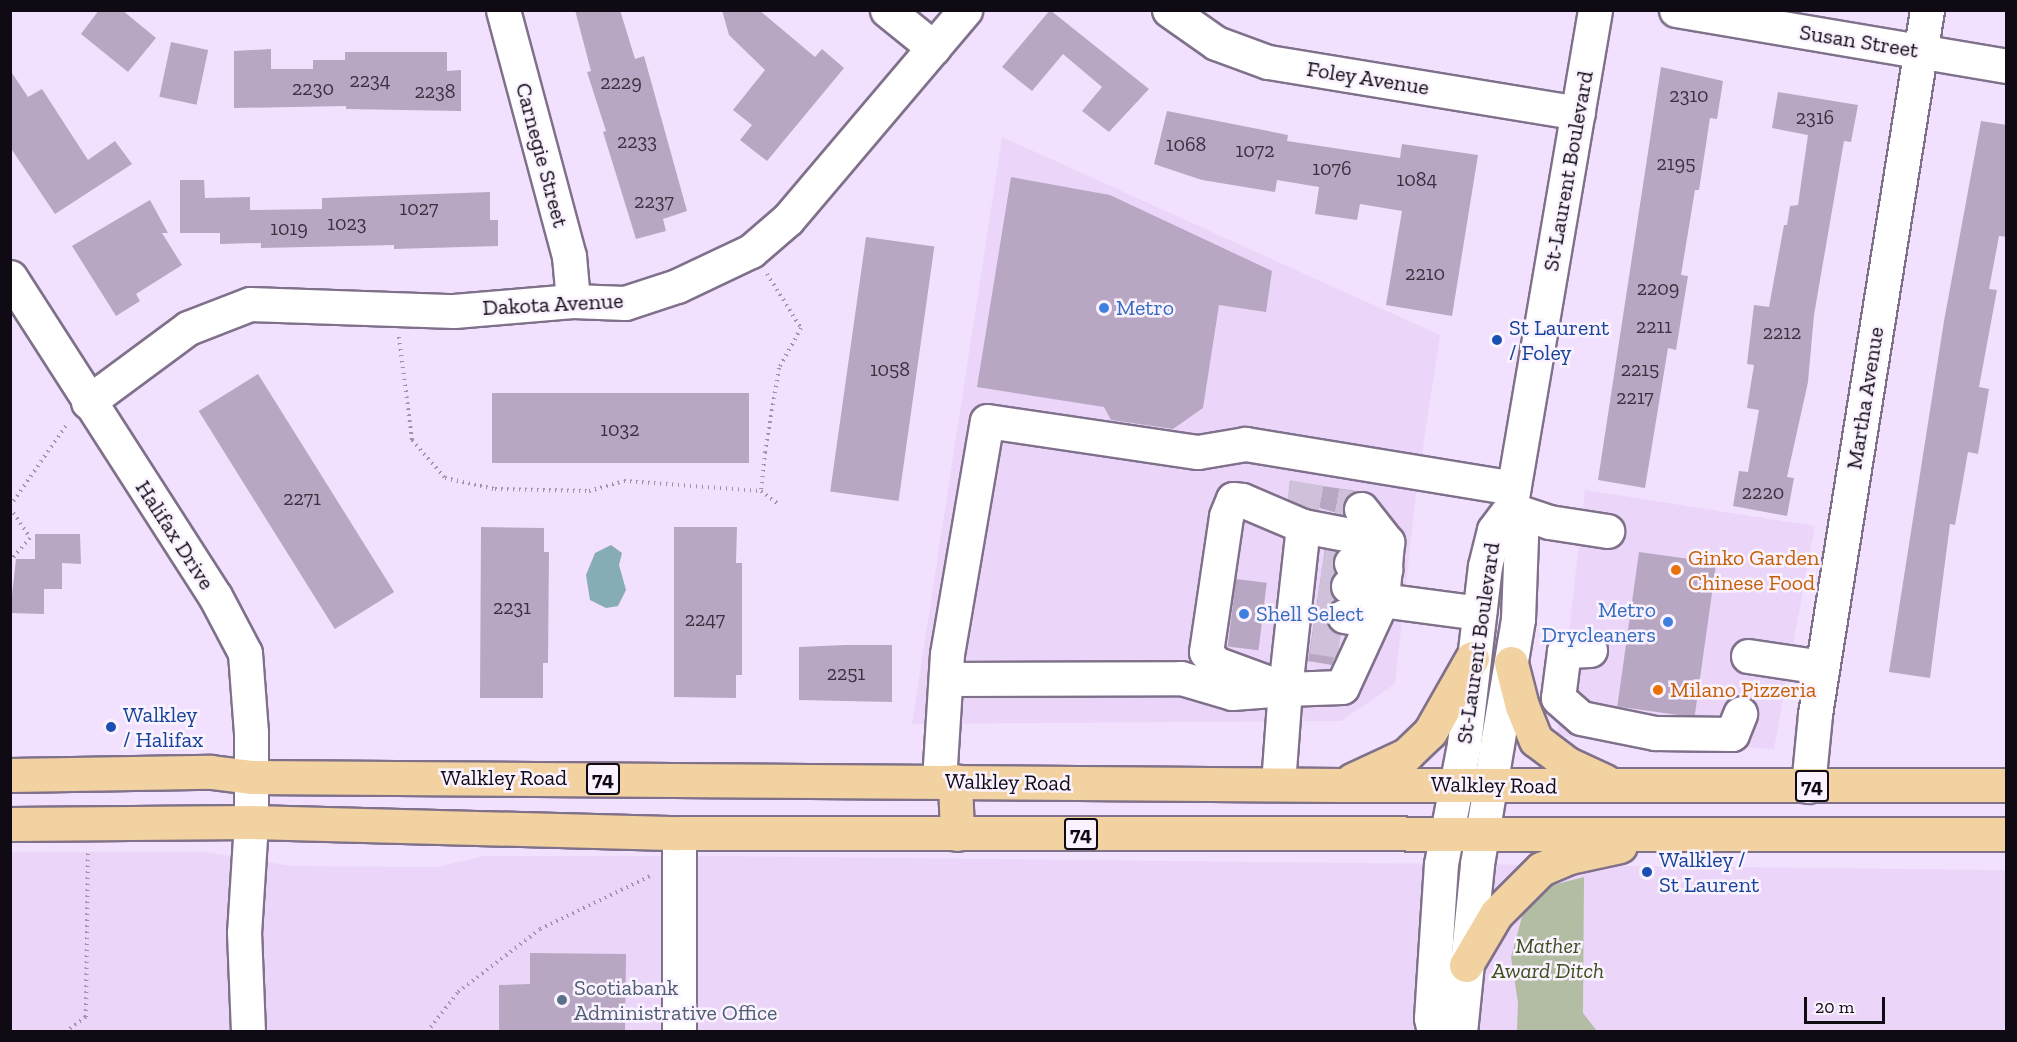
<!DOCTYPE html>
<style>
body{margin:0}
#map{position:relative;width:2017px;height:1042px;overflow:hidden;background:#f2e1fe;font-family:"Zilla Slab",serif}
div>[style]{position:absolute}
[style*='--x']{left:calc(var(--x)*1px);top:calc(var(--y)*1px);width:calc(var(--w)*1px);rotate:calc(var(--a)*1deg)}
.built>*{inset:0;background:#ebd6fa}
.green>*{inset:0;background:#b2bda4}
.water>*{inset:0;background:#86adb6}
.building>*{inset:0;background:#b8a7c3;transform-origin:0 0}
.minor-tunnel>*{height:33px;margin-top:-16.5px;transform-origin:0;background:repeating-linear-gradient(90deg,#d0c1db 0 33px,transparent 0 49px)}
.path>*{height:4px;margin-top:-2px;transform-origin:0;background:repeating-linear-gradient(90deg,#a093a9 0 1.5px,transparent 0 6px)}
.roads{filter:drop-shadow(2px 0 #80718b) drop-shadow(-2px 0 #80718b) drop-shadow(0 2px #80718b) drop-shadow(0 -2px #80718b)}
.minor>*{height:33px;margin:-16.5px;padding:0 16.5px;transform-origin:16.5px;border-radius:16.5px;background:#fff}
.major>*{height:33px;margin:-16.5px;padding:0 16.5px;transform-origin:16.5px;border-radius:16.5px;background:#f2d2a0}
.dots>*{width:16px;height:16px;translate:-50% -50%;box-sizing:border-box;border:3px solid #faf3ff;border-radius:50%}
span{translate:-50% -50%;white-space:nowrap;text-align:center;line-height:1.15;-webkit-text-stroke:5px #faf3ff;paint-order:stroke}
.number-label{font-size:20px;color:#3a3140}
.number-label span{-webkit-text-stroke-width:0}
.shield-label span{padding:2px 4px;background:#faf3ff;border:2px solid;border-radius:4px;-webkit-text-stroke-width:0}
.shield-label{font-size:21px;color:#100a14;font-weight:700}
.street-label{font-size:22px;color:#100a14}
.shop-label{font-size:22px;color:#366cbe}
.left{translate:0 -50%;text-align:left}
.right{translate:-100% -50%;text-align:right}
.transit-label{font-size:22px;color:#164399}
.food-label{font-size:22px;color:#c56008}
.park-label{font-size:22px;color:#3e4e1e;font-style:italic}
.service-label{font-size:22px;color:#4e5e75}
.frame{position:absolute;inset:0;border:12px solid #100a14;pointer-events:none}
.scale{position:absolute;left:1804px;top:997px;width:81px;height:27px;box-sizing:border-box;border:3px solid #100a14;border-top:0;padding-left:8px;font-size:18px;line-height:21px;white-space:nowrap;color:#100a14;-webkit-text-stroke:4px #faf3ff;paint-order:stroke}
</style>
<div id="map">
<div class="built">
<i style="clip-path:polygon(1002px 137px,1440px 335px,1416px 495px,1395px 684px,1341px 721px,912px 724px)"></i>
<i style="clip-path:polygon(1585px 490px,1815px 526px,1774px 749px,1557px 736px)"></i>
<i style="clip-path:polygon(11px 852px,205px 852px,291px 866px,436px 867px,484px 856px,711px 856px,2006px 870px,2006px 1031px,11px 1032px)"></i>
</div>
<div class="green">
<i style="clip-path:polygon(1584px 877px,1583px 1013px,1597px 1031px,1517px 1031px,1518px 1003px,1511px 957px,1523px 913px,1553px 885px)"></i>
</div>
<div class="water">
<i style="clip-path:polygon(611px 545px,622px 553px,619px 565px,626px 590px,618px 606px,606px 608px,590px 600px,586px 575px,595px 553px)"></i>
</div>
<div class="building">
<i style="clip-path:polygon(99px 10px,122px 10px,156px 38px,128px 72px,81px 34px)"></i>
<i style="clip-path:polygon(575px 10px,620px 10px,635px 59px,644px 56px,687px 211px,663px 219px,666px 231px,636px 239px,603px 132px,606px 131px,587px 72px,591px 71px)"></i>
<i style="clip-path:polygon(722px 10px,759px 10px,815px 57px,822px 49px,844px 68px,767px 161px,740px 140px,752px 125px,733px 110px,765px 70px,729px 35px)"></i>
<i style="clip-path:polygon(1050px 10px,1149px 89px,1109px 132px,1082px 111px,1102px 87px,1063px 54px,1032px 91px,1002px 67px)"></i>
<i style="left:171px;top:42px;width:38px;height:56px;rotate:12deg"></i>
<i style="clip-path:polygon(271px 49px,271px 69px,313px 69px,313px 60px,345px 60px,345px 52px,447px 52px,447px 71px,461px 70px,461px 111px,346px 109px,346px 106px,234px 108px,234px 51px)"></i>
<i style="clip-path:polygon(1661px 67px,1723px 81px,1717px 119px,1710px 118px,1699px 190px,1695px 190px,1681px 275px,1688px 276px,1676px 350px,1668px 348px,1645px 488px,1598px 480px)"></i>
<i style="clip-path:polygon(10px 70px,28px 97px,42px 89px,88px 160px,115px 141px,132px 164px,55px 214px,10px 147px)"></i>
<i style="clip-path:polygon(1778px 92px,1858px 105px,1851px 142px,1844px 141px,1814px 315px,1808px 382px,1787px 477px,1794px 478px,1787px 516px,1733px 506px,1739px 471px,1748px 472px,1759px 410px,1747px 408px,1754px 365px,1747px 364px,1754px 305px,1769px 307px,1784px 225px,1787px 225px,1790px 206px,1798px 205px,1808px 135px,1772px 128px)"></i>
<i style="clip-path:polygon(1167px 111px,1288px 135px,1287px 141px,1400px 158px,1402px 144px,1478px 155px,1452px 316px,1386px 305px,1402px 211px,1360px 204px,1357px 220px,1315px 214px,1319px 187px,1277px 180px,1275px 192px,1202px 180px,1154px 164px)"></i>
<i style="clip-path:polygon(1981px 121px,2007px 125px,2007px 237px,1999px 236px,1989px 289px,1997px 290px,1979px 387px,1989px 389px,1978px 454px,1968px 452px,1955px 525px,1950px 524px,1930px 678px,1889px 672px,1944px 321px)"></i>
<i style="clip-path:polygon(1011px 177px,1110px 195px,1272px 271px,1266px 312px,1219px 305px,1203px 408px,1173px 429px,1111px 420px,1104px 407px,977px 387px)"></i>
<i style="clip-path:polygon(180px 180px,204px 180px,205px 198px,250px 197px,250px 210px,322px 209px,322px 198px,490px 192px,490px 220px,498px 220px,498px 246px,394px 249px,394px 245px,261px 248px,261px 243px,220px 244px,220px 233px,180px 233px)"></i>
<i style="clip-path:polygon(150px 200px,168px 233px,162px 233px,182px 265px,136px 294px,140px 301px,116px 316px,72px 246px)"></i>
<i style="left:866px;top:237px;width:69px;height:257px;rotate:8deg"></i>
<i style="left:258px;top:374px;width:257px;height:70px;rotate:58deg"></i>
<i style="left:492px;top:393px;width:257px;height:70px"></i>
<i style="clip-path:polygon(1290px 481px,1356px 491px,1344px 502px,1344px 515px,1288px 499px)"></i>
<i style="clip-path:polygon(481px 527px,544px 528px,544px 552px,549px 552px,548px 663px,543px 663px,543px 698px,480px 698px)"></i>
<i style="clip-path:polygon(674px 527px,737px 527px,736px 563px,742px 563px,742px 675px,736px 675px,736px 698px,674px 697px)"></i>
<i style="clip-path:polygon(35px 534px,80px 534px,81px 564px,62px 563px,62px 589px,44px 589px,44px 614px,10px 613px,16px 559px,35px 559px)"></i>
<i style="clip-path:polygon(1325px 549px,1336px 551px,1333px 560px,1336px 573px,1329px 584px,1336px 600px,1326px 613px,1332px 630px,1341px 634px,1332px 665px,1308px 661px)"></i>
<i style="left:1639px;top:552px;width:78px;height:156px;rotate:8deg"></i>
<i style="left:1236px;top:579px;width:31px;height:68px;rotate:7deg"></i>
<i style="clip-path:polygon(845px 645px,892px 645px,892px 702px,799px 700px,799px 647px)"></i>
<i style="clip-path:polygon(530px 953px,626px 954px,625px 1032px,499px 1032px,499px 985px,530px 984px)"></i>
</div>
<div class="minor-tunnel">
<i style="--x:1288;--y:496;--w:74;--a:10.1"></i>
<i style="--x:1324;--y:557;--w:28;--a:13"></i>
<i style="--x:1320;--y:582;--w:28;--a:8"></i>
<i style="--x:1316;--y:612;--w:28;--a:8"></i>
<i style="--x:1312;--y:637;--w:28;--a:8"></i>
</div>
<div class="path">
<i style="--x:767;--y:274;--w:64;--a:57.8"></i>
<i style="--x:801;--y:328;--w:46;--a:118.8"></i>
<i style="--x:779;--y:368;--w:85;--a:99.5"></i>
<i style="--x:765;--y:452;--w:39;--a:96"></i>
<i style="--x:761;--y:491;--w:20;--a:37"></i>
<i style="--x:399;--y:337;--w:104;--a:82.8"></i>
<i style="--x:412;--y:440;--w:50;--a:49"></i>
<i style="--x:445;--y:478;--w:51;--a:12.4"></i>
<i style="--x:495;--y:489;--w:94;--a:1.2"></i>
<i style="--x:589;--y:491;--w:36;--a:-16"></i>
<i style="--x:624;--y:481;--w:137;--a:4.2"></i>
<i style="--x:10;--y:506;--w:101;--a:-55.1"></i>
<i style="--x:10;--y:508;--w:36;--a:56"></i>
<i style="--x:30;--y:538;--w:30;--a:131"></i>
<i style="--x:65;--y:1032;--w:26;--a:-36"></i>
<i style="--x:86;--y:1017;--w:165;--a:-89.3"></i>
<i style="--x:427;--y:1032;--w:51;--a:-52.2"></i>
<i style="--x:458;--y:992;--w:103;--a:-37.5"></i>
<i style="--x:540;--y:929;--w:122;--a:-25.7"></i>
</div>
<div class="roads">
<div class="minor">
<i style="--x:503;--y:10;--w:255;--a:75"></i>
<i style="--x:569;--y:256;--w:45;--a:84.9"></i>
<i style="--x:887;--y:10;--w:60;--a:39"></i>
<i style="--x:1169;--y:10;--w:57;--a:35.1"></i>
<i style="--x:1216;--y:43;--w:55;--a:20.1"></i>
<i style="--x:1268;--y:62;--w:314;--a:9.3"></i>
<i style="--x:1676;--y:10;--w:335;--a:9.6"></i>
<i style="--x:10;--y:277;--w:379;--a:57.3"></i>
<i style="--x:215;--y:596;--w:64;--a:62.2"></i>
<i style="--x:245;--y:653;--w:79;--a:85.7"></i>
<i style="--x:251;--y:732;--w:90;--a:90"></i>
<i style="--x:251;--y:822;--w:110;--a:93.6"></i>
<i style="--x:244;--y:932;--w:100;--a:87.7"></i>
<i style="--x:88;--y:402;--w:124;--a:-36.5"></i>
<i style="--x:188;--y:328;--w:66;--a:-21.2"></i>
<i style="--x:250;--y:304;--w:204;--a:2"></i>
<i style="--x:454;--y:311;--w:119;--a:-4.8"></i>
<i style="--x:573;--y:301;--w:52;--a:2.2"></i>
<i style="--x:625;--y:303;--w:55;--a:-18.1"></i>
<i style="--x:677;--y:286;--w:82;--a:-25.3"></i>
<i style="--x:751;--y:251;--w:49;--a:-40.9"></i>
<i style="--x:788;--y:219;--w:274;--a:-49.7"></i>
<i style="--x:1361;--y:509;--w:42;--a:51.8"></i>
<i style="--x:1510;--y:509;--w:41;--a:18.4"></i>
<i style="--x:1549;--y:522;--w:59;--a:8.8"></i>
<i style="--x:1351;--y:563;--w:35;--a:10"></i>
<i style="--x:1348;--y:586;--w:35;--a:8"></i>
<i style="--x:1344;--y:616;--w:28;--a:10"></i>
<i style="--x:1590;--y:650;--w:26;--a:178"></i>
<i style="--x:1564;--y:651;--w:47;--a:97.3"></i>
<i style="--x:1558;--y:698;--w:30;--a:41"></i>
<i style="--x:1581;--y:718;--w:76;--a:11.5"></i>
<i style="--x:1655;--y:733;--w:77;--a:0.7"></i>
<i style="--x:1732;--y:734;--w:22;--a:-68"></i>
<i style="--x:1748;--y:656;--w:75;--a:8.5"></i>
<i style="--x:946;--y:679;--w:235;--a:-0.2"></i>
<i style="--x:1181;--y:678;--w:53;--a:16.4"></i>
<i style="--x:1232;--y:693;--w:53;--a:-4.3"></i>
<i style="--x:1272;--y:684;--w:61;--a:-159.8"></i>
<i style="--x:1215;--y:663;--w:14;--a:-129"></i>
<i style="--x:1206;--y:652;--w:137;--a:-81.6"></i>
<i style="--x:1226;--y:516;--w:18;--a:-68"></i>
<i style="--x:1233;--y:499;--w:9;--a:6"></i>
<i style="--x:1242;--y:500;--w:66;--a:23.1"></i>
<i style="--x:1285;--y:689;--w:164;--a:-83.7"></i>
<i style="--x:1303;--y:526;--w:86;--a:10.8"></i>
<i style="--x:1387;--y:542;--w:58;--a:94.9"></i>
<i style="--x:939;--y:781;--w:127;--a:-86.4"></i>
<i style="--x:947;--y:654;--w:236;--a:-80.3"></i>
<i style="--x:987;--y:421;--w:213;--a:8.4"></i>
<i style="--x:1198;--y:452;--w:48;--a:-9.7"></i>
<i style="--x:1245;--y:444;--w:272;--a:9.3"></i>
<i style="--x:1278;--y:784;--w:95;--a:-85.8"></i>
<i style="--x:1285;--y:689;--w:57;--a:-2"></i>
<i style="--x:1342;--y:687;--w:96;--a:-65.3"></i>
<i style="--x:1382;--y:600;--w:98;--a:7.6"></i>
<i style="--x:1808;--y:786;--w:72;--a:-84.4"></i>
<i style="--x:1815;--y:714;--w:713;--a:-80.96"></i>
<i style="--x:679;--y:1032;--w:199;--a:-90"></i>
<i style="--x:1434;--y:1032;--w:14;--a:-102"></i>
<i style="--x:1431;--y:1018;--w:154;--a:-86.3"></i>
<i style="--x:1441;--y:864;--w:122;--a:-79.1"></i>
<i style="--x:1464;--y:744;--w:179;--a:-83.3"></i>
<i style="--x:1485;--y:566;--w:37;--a:-76"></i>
<i style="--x:1494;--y:530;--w:26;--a:-53"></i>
<i style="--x:1510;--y:509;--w:506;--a:-80.33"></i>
<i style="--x:1460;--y:1032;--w:169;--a:-84.2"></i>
<i style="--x:1477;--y:864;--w:248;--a:-80.5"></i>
<i style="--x:1518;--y:619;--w:81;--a:-87.9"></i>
<i style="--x:1521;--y:538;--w:31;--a:-111"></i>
</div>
<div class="major">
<i style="--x:1511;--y:663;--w:44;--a:75.7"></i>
<i style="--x:1522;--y:706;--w:37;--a:68"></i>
<i style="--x:1536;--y:740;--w:40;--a:37"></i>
<i style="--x:1568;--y:764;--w:41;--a:24.7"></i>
<i style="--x:10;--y:775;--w:201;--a:-0.9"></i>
<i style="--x:211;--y:772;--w:40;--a:7.1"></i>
<i style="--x:251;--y:777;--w:1090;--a:0.42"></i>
<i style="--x:1341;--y:785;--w:665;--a:0"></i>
<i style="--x:1352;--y:780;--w:60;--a:-24.8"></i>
<i style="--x:1406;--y:755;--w:33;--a:-44"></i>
<i style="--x:1430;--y:732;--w:85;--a:-60.4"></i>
<i style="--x:955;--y:781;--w:53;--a:87.8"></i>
<i style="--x:10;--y:824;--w:241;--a:-0.5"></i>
<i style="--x:251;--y:822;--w:428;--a:1.5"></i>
<i style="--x:679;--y:833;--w:1327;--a:0.04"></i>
<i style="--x:1466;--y:965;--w:59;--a:-59.5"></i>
<i style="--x:1496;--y:914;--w:64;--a:-45"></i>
<i style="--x:1541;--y:869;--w:30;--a:-23"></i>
<i style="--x:1569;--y:857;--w:52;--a:-12.2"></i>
</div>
</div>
<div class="dots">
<i style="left:1104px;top:308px;background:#3f7fe0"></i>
<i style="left:1497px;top:340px;background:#1a4fb4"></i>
<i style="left:1676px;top:570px;background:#e8710a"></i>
<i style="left:1244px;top:614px;background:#3f7fe0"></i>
<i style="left:1668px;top:622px;background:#3f7fe0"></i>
<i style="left:1658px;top:690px;background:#e8710a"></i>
<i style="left:111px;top:727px;background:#1a4fb4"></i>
<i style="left:1647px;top:872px;background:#1a4fb4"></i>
<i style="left:562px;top:1000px;background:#5c6f8a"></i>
</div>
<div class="number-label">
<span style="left:370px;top:80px">2234</span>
<span style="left:621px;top:82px">2229</span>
<span style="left:313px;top:88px">2230</span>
<span style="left:435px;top:91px">2238</span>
<span style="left:1689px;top:95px">2310</span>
<span style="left:1815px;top:117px">2316</span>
<span style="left:637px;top:141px">2233</span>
<span style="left:1186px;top:144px">1068</span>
<span style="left:1255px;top:150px">1072</span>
<span style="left:1676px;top:163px">2195</span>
<span style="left:1332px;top:168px">1076</span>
<span style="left:1417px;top:179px">1084</span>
<span style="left:654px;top:201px">2237</span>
<span style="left:419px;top:208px">1027</span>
<span style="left:347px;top:223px">1023</span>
<span style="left:289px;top:228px">1019</span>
<span style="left:1425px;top:273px">2210</span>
<span style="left:1658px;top:288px">2209</span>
<span style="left:1654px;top:326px">2211</span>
<span style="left:1782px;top:332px">2212</span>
<span style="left:890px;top:369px">1058</span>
<span style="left:1640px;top:369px">2215</span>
<span style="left:1635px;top:397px">2217</span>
<span style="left:620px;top:429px">1032</span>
<span style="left:1763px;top:492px">2220</span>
<span style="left:302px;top:498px">2271</span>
<span style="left:512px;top:607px">2231</span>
<span style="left:705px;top:619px">2247</span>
<span style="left:846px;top:673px">2251</span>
</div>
<div class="shield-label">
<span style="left:603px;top:779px">74</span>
<span style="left:1812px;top:786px">74</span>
<span style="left:1081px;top:834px">74</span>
</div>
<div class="street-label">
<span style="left:1859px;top:41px;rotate:9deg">Susan Street</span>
<span style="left:1368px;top:78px;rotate:9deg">Foley Avenue</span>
<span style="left:542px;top:155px;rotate:75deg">Carnegie Street</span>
<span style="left:1568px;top:171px;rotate:-80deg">St-Laurent Boulevard</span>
<span style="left:553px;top:304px;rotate:-3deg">Dakota Avenue</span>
<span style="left:1865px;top:398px;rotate:-81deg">Martha Avenue</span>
<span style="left:175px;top:535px;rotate:57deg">Halifax Drive</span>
<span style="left:1478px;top:643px;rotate:-82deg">St-Laurent Boulevard</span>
<span style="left:504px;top:778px">Walkley Road</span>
<span style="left:1008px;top:782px;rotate:1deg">Walkley Road</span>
<span style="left:1494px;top:785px;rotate:1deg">Walkley Road</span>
</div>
<div class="shop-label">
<span class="left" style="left:1116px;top:308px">Metro</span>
<span class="right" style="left:1656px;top:622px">Metro<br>Drycleaners</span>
<span class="left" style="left:1256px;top:614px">Shell Select</span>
</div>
<div class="transit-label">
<span class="left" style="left:1509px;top:340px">St Laurent<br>/ Foley</span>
<span class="left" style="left:123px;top:727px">Walkley<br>/ Halifax</span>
<span class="left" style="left:1659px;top:872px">Walkley /<br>St Laurent</span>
</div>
<div class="food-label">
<span class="left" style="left:1688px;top:570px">Ginko Garden<br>Chinese Food</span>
<span class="left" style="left:1670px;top:690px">Milano Pizzeria</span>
</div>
<div class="park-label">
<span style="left:1548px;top:958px">Mather<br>Award Ditch</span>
</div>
<div class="service-label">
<span class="left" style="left:574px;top:1000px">Scotiabank<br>Administrative Office</span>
</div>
<div class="frame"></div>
<div class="scale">20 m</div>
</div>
